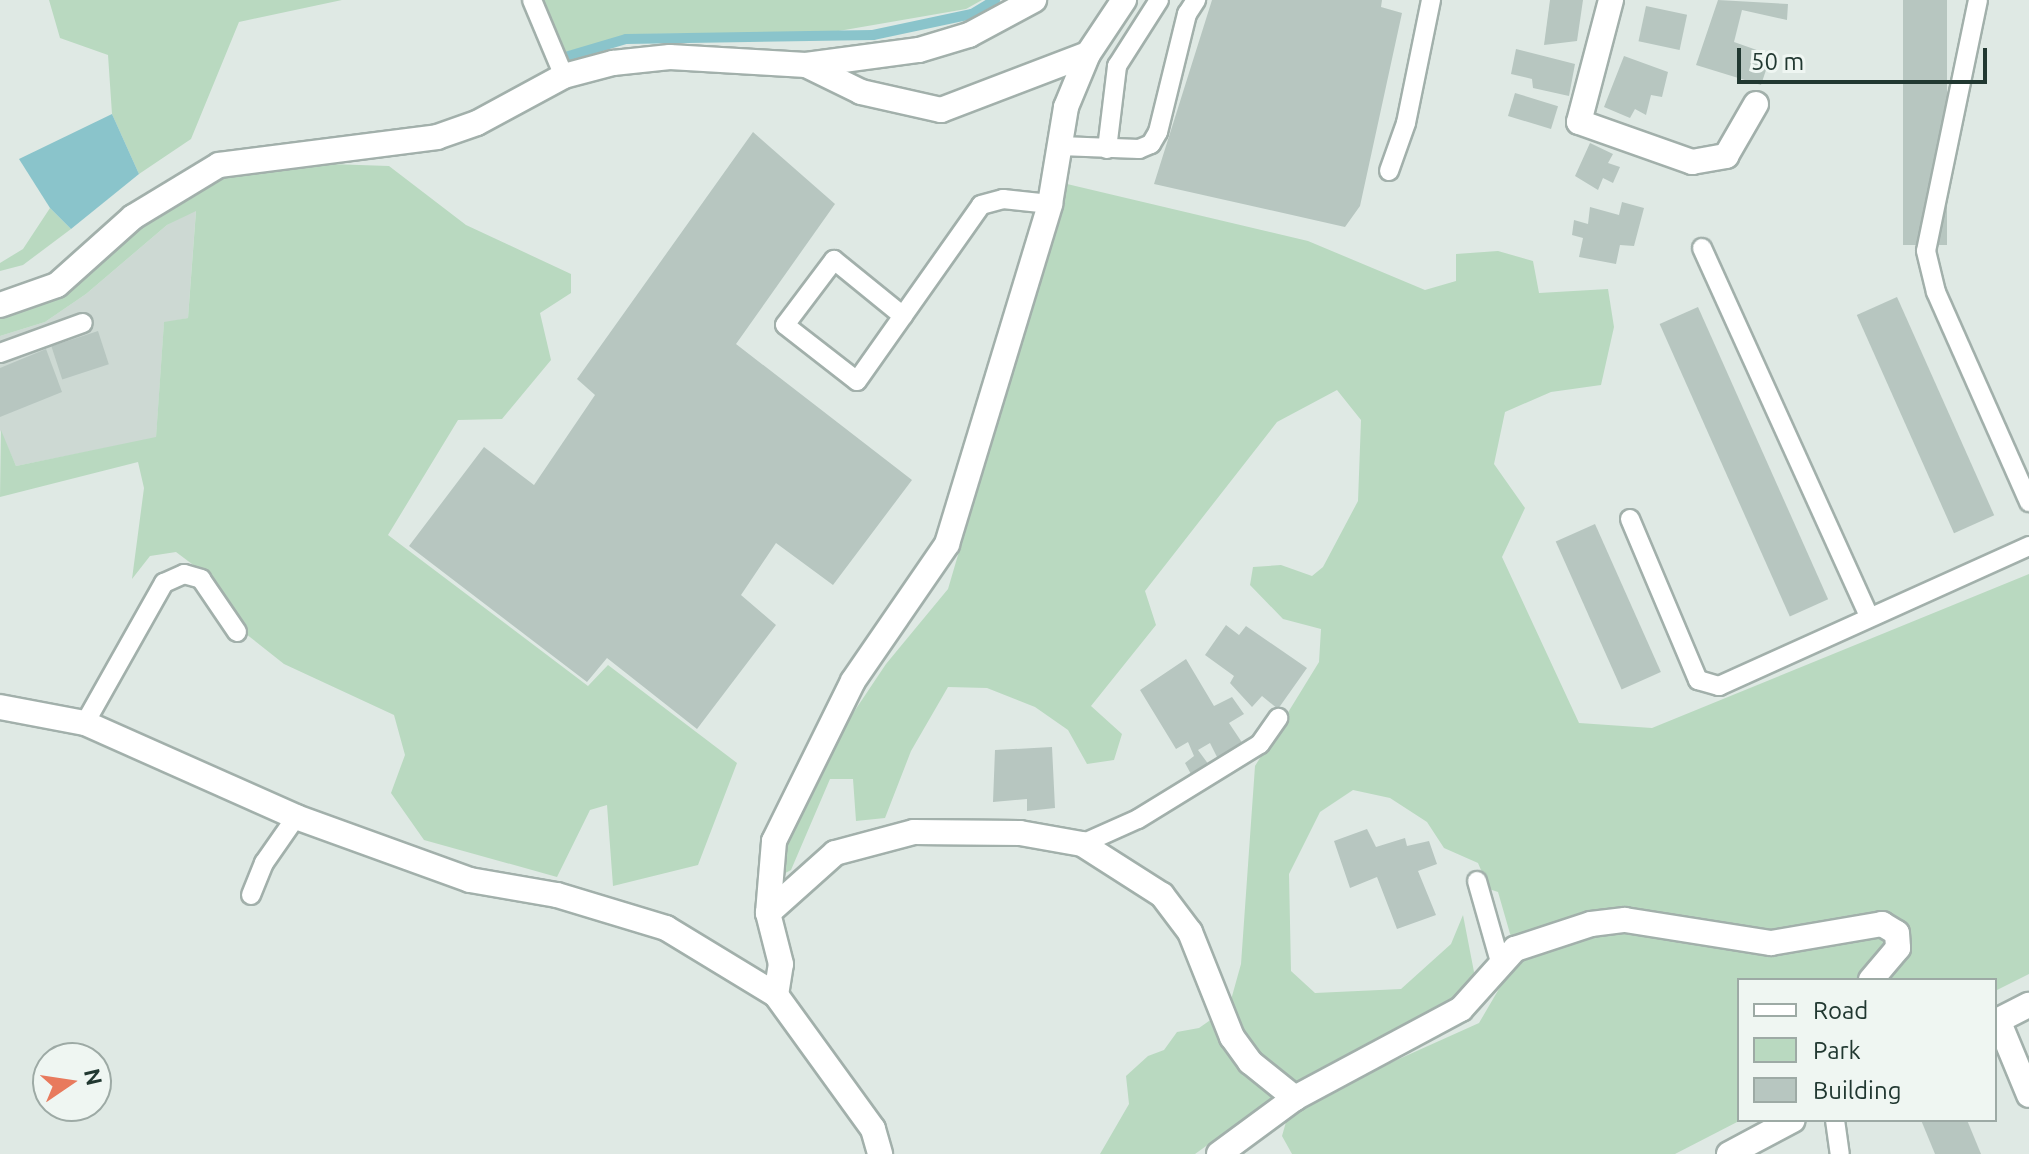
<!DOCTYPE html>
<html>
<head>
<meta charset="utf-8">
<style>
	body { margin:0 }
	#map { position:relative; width:2029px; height:1154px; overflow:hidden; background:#dfe9e4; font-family:Ubuntu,sans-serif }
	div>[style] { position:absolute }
	.built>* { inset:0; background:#cdd9d3 }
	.green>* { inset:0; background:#b9d9c0 }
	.water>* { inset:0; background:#8ac4cb }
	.stream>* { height:10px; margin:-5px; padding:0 5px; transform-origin:5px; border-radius:5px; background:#8ac4cb }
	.building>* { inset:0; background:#b7c6c0; transform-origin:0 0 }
	.roads { filter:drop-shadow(2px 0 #a2b0ab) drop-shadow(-2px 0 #a2b0ab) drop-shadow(0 2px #a2b0ab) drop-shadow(0 -2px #a2b0ab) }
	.service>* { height:18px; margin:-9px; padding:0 9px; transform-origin:9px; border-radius:9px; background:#fff }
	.minor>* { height:24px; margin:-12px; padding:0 12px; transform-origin:12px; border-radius:12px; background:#fff }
	.tertiary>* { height:24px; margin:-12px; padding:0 12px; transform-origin:12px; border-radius:12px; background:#fff }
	span { translate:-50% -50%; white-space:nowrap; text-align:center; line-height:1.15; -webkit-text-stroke:6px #eff6f2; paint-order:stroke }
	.legend { position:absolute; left:1737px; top:978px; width:260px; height:144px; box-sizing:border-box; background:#eff6f2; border:2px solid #9daaa5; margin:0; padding:10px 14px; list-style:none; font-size:24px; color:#213831 }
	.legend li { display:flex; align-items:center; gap:16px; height:40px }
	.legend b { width:40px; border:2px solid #9daaa5 }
	.north { position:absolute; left:32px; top:1042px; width:80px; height:80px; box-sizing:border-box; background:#eff6f2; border:2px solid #9daaa5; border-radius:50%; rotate:77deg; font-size:22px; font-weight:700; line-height:32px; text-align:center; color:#213831 }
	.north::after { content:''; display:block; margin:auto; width:28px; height:36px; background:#e87a5d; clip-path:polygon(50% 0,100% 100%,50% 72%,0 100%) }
	.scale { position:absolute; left:1737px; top:48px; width:250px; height:36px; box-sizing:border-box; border:4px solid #213831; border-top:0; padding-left:10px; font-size:24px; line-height:28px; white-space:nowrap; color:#213831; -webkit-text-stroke:6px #eff6f2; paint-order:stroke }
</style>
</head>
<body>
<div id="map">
	<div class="built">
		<i style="clip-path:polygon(196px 210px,188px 318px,164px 323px,156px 438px,16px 466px,0 430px,0 336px,45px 322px,86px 294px,167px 225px)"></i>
	</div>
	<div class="green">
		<i style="clip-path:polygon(49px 0,342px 0,239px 22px,191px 139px,139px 174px,112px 114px,108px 55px,60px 38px)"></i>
		<i style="clip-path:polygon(536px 0,982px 0,966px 9px,827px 33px,636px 34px,558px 54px)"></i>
		<i style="clip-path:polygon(300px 163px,389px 166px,466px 225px,571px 274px,571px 293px,540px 313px,551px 360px,502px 419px,458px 420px,388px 535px,588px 686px,608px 665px,737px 763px,698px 865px,613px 886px,607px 805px,590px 810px,557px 877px,424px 840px,391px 793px,405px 755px,394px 715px,284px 664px,241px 630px,200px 570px,176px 552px,150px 556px,132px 579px,144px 488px,138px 462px,0 497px,1px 430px,16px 466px,156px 437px,164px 322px,188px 318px,196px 211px,167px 225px,86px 294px,45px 322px,0 336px,0 319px,66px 292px,153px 214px,202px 180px)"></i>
		<i style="clip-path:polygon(1067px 184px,1308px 241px,1425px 290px,1456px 281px,1456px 254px,1498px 251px,1533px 261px,1539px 293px,1608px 289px,1614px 327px,1601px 385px,1551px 392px,1505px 412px,1494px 464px,1525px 508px,1502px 557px,1579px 723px,1652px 728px,2029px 574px,2029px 974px,1995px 991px,1995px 980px,1739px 980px,1741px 1120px,1675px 1154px,1292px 1154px,1282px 1136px,1290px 1108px,1479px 1023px,1517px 958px,1498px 892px,1489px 889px,1478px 863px,1444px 848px,1427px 822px,1390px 798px,1353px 790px,1320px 812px,1289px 874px,1291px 971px,1315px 993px,1401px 989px,1451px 944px,1463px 915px,1475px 977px,1443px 1010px,1277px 1095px,1195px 1154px,1100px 1154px,1129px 1104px,1126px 1076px,1148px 1056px,1164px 1050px,1177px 1032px,1199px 1028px,1229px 1007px,1241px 964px,1255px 766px,1319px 662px,1321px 629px,1283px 619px,1250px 585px,1253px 567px,1281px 565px,1312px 576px,1323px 567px,1358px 501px,1361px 420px,1337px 390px,1277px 422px,1145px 591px,1156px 625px,1091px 706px,1122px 734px,1114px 760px,1087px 764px,1068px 730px,1035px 707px,987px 688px,948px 687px,911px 751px,885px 818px,856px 821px,853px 779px,830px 779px,791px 870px,776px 878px,794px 815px,825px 755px,886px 664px,948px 589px)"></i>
		<i style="clip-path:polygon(50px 208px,71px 229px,23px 265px,0 271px,0 263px,23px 249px)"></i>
	</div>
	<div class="water">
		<i style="clip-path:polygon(112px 114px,139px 174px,71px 229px,50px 208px,19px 159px)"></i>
	</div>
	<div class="stream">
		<i style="left:555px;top:60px;width:74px;rotate:-16.5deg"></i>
		<i style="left:626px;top:39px;width:247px;rotate:-0.9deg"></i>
		<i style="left:873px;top:35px;width:101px;rotate:-12deg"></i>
		<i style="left:972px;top:14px;width:27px;rotate:-31deg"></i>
	</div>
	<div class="building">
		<i style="clip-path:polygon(1212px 0,1382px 0,1381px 7px,1402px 13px,1360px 206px,1345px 227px,1154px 184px)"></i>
		<i style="clip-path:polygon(1550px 0,1583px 0,1577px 41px,1544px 45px)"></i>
		<i style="clip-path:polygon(1718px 0,1788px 4px,1787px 20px,1742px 10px,1734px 42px,1771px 55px,1761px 85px,1696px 65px)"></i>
		<i style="left:1903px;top:0;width:44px;height:245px"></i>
		<i style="left:1646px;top:6px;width:42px;height:36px;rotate:12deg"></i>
		<i style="clip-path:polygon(1516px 49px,1575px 64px,1569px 96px,1533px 88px,1532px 79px,1511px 74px)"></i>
		<i style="clip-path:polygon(1624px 56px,1668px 72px,1662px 97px,1651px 95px,1646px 115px,1635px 109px,1630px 118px,1604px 107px)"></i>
		<i style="left:1515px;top:93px;width:45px;height:24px;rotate:17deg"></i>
		<i style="clip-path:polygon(753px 132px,835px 204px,736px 344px,912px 480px,833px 585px,776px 543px,741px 595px,776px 625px,697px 729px,607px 658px,587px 682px,409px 546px,484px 447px,534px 485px,595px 395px,577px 379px)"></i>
		<i style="clip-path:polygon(1590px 143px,1613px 154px,1608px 163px,1620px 167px,1613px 183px,1603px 178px,1598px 190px,1575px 176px)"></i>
		<i style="clip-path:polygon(1622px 202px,1644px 208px,1634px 246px,1620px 245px,1616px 264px,1579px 257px,1583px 238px,1572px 235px,1574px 220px,1588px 224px,1590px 207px,1619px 215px)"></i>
		<i style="left:1897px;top:297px;width:239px;height:44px;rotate:66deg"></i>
		<i style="left:1698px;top:307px;width:320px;height:42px;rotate:66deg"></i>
		<i style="left:98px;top:331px;width:35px;height:49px;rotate:72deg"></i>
		<i style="clip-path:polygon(46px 349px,62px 392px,0 417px,0 368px)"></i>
		<i style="left:1595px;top:524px;width:162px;height:43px;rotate:66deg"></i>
		<i style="clip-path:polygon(1226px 625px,1239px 635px,1246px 626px,1307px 668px,1278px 709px,1262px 696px,1252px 707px,1230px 683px,1234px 676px,1205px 655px)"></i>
		<i style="clip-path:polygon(1186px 659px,1214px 706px,1232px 697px,1244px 714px,1229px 723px,1243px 744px,1219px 761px,1210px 743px,1198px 750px,1209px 765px,1192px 776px,1185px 763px,1194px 756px,1188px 742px,1176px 749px,1140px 690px)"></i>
		<i style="clip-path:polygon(1052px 747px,1055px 808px,1027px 811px,1027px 799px,993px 802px,995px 750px)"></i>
		<i style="clip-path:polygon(1367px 829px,1376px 847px,1405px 838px,1407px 846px,1429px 841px,1437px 864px,1418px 871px,1436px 915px,1397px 929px,1377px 877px,1350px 888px,1334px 841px)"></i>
		<i style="clip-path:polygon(1921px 1120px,1967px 1120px,1981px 1154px,1935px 1154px)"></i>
	</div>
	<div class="roads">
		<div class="service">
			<i style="left:532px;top:0;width:82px;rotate:67.2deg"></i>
			<i style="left:1978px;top:0;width:256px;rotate:101.7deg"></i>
			<i style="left:1926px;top:251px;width:42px;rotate:76.3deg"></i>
			<i style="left:1936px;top:292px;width:230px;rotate:66.1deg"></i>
			<i style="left:1060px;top:146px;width:79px;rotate:2.2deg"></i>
			<i style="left:1139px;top:149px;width:13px;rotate:-23deg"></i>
			<i style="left:1151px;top:144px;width:14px;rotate:-60deg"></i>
			<i style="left:1158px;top:132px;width:122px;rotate:-76.2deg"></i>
			<i style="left:1187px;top:14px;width:17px;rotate:-57deg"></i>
			<i style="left:1107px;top:149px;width:84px;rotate:-83.1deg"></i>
			<i style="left:1117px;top:66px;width:78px;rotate:-57.5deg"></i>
			<i style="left:1389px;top:171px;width:51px;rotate:-70.5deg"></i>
			<i style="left:1406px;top:123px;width:126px;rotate:-78.5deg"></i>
			<i style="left:1702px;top:248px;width:404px;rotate:65.6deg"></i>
			<i style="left:903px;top:316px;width:89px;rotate:-140.9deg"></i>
			<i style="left:834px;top:260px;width:81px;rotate:127deg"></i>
			<i style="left:785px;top:325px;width:91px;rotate:37.9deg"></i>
			<i style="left:857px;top:381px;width:215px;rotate:-54.8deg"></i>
			<i style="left:981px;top:205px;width:23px;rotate:-15deg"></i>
			<i style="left:1003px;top:199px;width:47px;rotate:6.1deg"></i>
			<i style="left:0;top:353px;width:88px;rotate:-19.9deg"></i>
			<i style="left:1630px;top:519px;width:175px;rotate:67.1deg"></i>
			<i style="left:1698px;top:680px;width:22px;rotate:16deg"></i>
			<i style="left:1719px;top:686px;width:340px;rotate:-24.3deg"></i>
			<i style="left:85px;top:723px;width:161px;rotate:-60.6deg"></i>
			<i style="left:164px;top:583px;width:22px;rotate:-24deg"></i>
			<i style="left:184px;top:574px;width:18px;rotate:16deg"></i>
			<i style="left:201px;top:579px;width:64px;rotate:55.8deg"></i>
			<i style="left:1082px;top:844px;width:61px;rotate:-24.1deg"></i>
			<i style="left:1138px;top:819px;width:143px;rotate:-31.6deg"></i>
			<i style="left:1260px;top:744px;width:32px;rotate:-55deg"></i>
			<i style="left:1477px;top:881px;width:84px;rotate:74.1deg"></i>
			<i style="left:251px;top:895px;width:35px;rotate:-68deg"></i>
			<i style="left:264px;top:863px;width:56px;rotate:-55.2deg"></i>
			<i style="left:1835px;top:1120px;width:34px;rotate:82deg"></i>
		</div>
		<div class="minor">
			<i style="left:1611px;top:0;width:126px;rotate:104.7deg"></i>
			<i style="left:1579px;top:122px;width:120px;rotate:19.5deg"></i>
			<i style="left:1692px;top:162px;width:35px;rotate:-10deg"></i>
			<i style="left:1726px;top:156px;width:60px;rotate:-60deg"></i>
			<i style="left:806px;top:65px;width:61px;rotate:26.1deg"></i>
			<i style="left:861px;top:92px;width:82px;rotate:12.7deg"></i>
			<i style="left:941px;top:110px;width:157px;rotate:-20.9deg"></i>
			<i style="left:0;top:305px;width:60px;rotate:-19.3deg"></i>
			<i style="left:57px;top:285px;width:102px;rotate:-41.8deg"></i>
			<i style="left:133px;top:217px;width:100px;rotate:-31.2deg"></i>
			<i style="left:219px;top:165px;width:220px;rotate:-7.3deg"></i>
			<i style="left:437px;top:137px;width:42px;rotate:-19.3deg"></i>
			<i style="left:477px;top:123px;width:99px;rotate:-28.4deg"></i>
			<i style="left:564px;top:76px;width:51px;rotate:-14.9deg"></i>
			<i style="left:613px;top:63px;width:57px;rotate:-6deg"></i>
			<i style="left:670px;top:57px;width:136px;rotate:3.4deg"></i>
			<i style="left:806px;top:65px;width:114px;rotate:-7.6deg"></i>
			<i style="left:919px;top:50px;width:52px;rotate:-16.7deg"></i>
			<i style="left:969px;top:35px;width:74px;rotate:-28.3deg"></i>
			<i style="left:0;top:707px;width:86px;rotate:10.7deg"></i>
			<i style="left:85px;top:723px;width:231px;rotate:24deg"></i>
			<i style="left:296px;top:817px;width:185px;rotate:19.9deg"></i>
			<i style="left:470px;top:880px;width:88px;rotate:9.8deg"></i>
			<i style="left:557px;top:895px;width:114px;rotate:16.8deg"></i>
			<i style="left:666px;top:928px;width:129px;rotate:31.3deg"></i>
			<i style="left:776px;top:995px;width:165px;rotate:54.1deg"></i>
			<i style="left:873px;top:1129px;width:26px;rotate:74deg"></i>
			<i style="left:768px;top:913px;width:90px;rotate:-41.8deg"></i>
			<i style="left:835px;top:853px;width:82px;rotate:-14.9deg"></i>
			<i style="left:914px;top:832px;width:106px;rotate:0.5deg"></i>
			<i style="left:1020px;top:833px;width:63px;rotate:10.1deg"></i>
			<i style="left:1082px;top:844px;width:95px;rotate:32.5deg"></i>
			<i style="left:1162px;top:895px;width:46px;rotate:52.9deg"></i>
			<i style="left:1190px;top:932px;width:113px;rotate:68.2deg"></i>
			<i style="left:1232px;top:1037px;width:31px;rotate:54deg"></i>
			<i style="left:1250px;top:1062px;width:58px;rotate:38.7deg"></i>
			<i style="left:776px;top:995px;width:31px;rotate:-81deg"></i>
			<i style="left:781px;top:964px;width:53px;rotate:-104.3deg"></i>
			<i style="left:768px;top:913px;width:72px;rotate:-85.2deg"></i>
			<i style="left:774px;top:841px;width:178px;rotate:-63.7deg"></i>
			<i style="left:853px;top:681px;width:166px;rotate:-55.5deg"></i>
			<i style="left:947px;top:544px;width:355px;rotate:-73.1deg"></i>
			<i style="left:1050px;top:204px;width:98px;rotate:-80.6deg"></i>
			<i style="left:1066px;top:107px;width:57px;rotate:-67.5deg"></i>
			<i style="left:1088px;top:54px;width:65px;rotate:-56.3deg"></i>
			<i style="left:1219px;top:1154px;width:94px;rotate:-36.4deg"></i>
			<i style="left:1295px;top:1098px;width:188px;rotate:-28.2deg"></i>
			<i style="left:1461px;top:1009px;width:81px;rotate:-48deg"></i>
			<i style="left:1515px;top:949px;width:80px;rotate:-18.2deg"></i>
			<i style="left:1591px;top:924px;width:34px;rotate:-7deg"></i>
			<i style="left:1625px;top:920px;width:148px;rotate:9deg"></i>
			<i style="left:1771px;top:943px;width:113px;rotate:-9.7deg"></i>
			<i style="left:1882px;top:924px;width:17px;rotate:31deg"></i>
			<i style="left:1897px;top:933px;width:15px;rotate:86deg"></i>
			<i style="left:1898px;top:948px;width:42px;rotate:130.2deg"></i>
		</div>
		<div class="tertiary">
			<i style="left:1998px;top:1020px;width:81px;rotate:67.5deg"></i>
			<i style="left:1995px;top:1022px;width:38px;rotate:-27deg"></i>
			<i style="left:1729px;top:1154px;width:72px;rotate:-28deg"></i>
		</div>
	</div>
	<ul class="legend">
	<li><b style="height:10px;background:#fff"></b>Road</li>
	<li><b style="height:22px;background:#b9d9c0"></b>Park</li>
	<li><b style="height:22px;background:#b7c6c0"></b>Building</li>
	</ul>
	<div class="north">N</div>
	<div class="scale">50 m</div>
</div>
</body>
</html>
